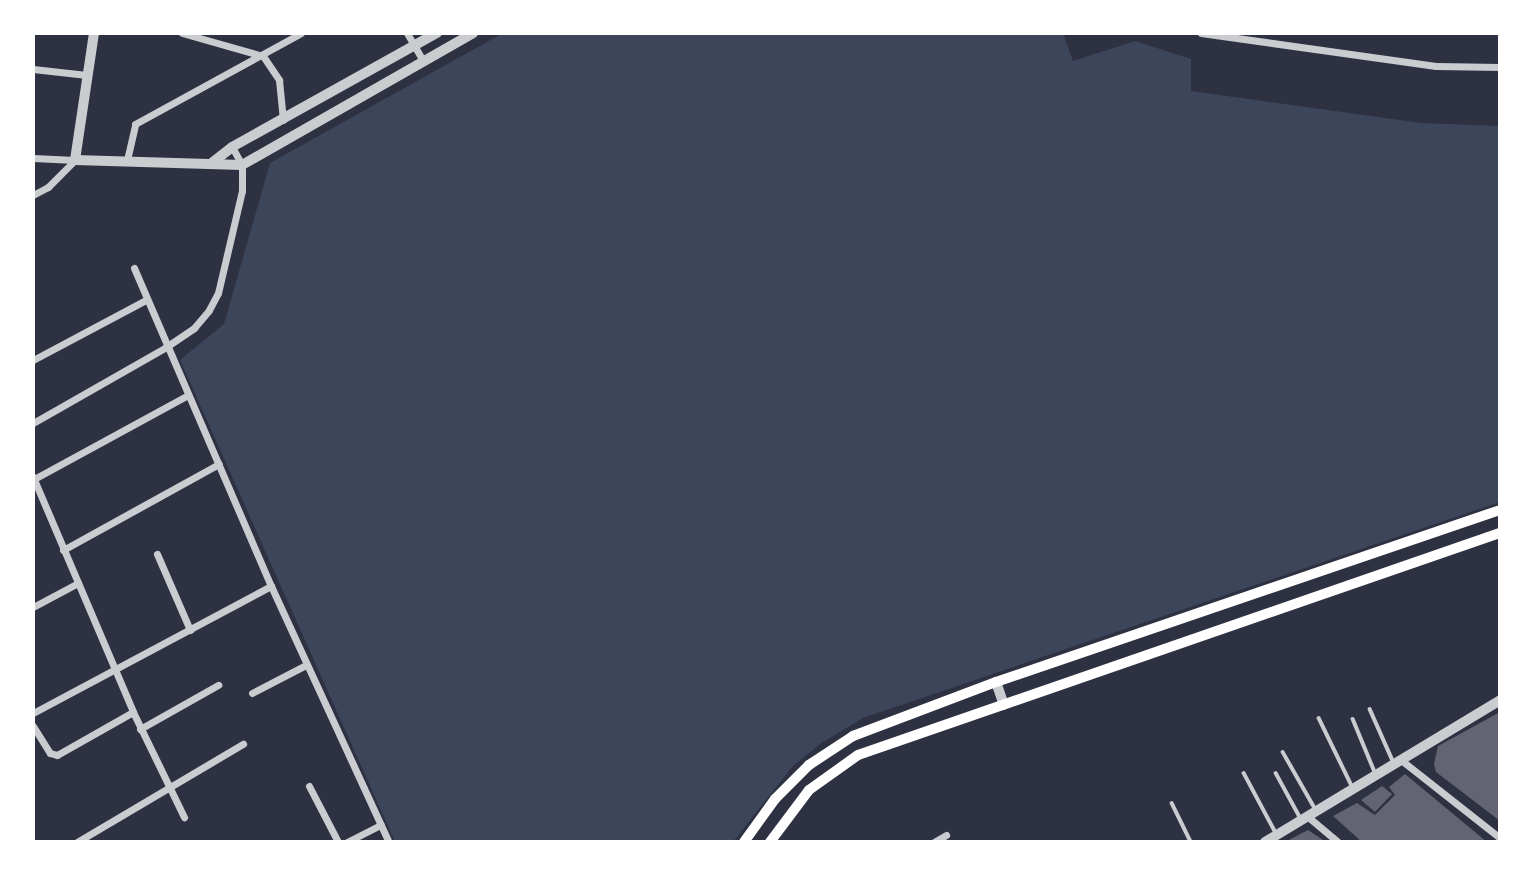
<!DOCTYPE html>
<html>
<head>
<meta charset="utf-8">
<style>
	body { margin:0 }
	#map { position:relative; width:1533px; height:875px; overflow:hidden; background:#2d3142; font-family:"IBM Plex Sans",sans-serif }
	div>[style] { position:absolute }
	.green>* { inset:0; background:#3c4559 }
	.building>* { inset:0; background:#626471 }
	.service>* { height:3.5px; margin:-1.75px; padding:0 1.75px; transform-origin:1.75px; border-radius:1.75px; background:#caccd0 }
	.minor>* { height:7px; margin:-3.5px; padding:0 3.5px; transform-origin:3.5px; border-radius:3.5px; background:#caccd0 }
	.tertiary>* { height:10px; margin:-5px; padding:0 5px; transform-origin:5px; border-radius:5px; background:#caccd0 }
	.secondary>* { height:10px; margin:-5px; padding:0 5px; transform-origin:5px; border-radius:5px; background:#fff }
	span { translate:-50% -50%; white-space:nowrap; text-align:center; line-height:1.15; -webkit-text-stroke:7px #fff; paint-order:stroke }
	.frame { position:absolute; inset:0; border:35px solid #fff; pointer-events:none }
</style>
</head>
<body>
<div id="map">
	<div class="green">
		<i style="clip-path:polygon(503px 33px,1063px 33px,1073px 61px,1135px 41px,1191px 59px,1191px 91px,1421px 123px,1500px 126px,1500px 502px,863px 718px,820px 744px,792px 767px,733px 842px,395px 842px,180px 360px,224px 324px,270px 163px)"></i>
	</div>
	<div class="building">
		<i style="clip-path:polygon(1500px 712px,1500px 821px,1436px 772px,1434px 764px,1438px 746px)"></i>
		<i style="clip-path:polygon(1405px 774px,1487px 842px,1362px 842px,1333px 816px,1357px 803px,1375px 815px,1395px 795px,1389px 787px)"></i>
		<i style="clip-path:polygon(1382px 786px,1392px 794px,1375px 812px,1361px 800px)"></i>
		<i style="clip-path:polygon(1308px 830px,1326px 842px,1285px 842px)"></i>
	</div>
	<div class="service">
		<i style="left:1370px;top:709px;width:57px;rotate:66.1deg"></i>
		<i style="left:1319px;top:718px;width:78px;rotate:64.1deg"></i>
		<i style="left:1353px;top:719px;width:57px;rotate:67.5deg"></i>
		<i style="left:1283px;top:752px;width:67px;rotate:60.4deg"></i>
		<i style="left:1244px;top:773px;width:68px;rotate:61.9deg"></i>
		<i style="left:1276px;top:773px;width:50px;rotate:61.4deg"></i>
		<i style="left:1172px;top:803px;width:43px;rotate:64deg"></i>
	</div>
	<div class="minor">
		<i style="left:182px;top:33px;width:84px;rotate:15.9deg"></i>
		<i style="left:263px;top:56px;width:29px;rotate:56deg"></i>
		<i style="left:279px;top:80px;width:40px;rotate:84.3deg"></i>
		<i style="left:407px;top:33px;width:32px;rotate:60deg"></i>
		<i style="left:1201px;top:33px;width:237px;rotate:8deg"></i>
		<i style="left:1436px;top:66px;width:64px;rotate:0.9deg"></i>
		<i style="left:33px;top:69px;width:54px;rotate:6.3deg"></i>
		<i style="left:33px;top:158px;width:42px;rotate:2.7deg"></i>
		<i style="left:127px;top:160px;width:37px;rotate:-77deg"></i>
		<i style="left:135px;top:124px;width:189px;rotate:-28.7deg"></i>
		<i style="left:33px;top:195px;width:17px;rotate:-28deg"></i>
		<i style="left:48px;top:187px;width:38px;rotate:-45deg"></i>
		<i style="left:134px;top:268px;width:346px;rotate:66.7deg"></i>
		<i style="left:271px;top:586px;width:282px;rotate:65.3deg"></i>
		<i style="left:33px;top:360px;width:128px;rotate:-28deg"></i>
		<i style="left:33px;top:423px;width:153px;rotate:-29.7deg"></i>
		<i style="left:166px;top:347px;width:34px;rotate:-34deg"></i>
		<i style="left:194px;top:328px;width:23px;rotate:-50deg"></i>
		<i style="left:209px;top:310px;width:19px;rotate:-62deg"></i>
		<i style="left:218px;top:293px;width:105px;rotate:-76.8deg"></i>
		<i style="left:242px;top:191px;width:26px;rotate:-90deg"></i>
		<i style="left:242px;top:165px;width:21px;rotate:-119deg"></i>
		<i style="left:33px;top:477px;width:255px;rotate:66.9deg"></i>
		<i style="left:133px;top:712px;width:117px;rotate:64.1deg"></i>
		<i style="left:34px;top:479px;width:175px;rotate:-28.6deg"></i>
		<i style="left:63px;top:550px;width:178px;rotate:-28.9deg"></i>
		<i style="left:157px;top:554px;width:83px;rotate:66.5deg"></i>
		<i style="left:33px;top:607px;width:51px;rotate:-28.1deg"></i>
		<i style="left:252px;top:693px;width:61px;rotate:-27.4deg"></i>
		<i style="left:33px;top:713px;width:270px;rotate:-28.1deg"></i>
		<i style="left:33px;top:726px;width:32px;rotate:58deg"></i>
		<i style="left:50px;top:753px;width:7px;rotate:16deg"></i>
		<i style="left:57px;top:755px;width:87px;rotate:-29.5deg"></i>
		<i style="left:140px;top:729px;width:90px;rotate:-29.4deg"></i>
		<i style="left:1401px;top:760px;width:126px;rotate:38.2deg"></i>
		<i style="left:309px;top:786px;width:63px;rotate:62.6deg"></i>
		<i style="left:1307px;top:816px;width:40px;rotate:40deg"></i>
		<i style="left:77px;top:842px;width:193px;rotate:-30.6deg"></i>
		<i style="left:347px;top:842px;width:38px;rotate:-27deg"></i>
		<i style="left:934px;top:842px;width:14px;rotate:-30deg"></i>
	</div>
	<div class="tertiary">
		<i style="left:94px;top:33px;width:128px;rotate:98.5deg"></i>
		<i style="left:75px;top:160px;width:167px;rotate:1.7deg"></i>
		<i style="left:242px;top:165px;width:266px;rotate:-29.7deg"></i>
		<i style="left:213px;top:162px;width:24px;rotate:-38deg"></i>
		<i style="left:232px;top:147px;width:235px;rotate:-29.1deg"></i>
		<i style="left:996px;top:682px;width:24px;rotate:71deg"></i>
		<i style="left:1265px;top:842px;width:275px;rotate:-31.1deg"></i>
	</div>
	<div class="secondary">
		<i style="left:744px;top:842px;width:53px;rotate:-54.2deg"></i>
		<i style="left:775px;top:799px;width:48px;rotate:-45deg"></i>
		<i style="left:809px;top:765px;width:53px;rotate:-33.4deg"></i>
		<i style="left:853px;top:736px;width:153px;rotate:-20.7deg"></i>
		<i style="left:996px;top:682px;width:533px;rotate:-18.84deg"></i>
		<i style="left:770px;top:842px;width:65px;rotate:-53.1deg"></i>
		<i style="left:809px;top:790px;width:60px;rotate:-35.5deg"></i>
		<i style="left:858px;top:755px;width:679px;rotate:-19.08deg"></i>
	</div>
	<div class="frame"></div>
</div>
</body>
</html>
